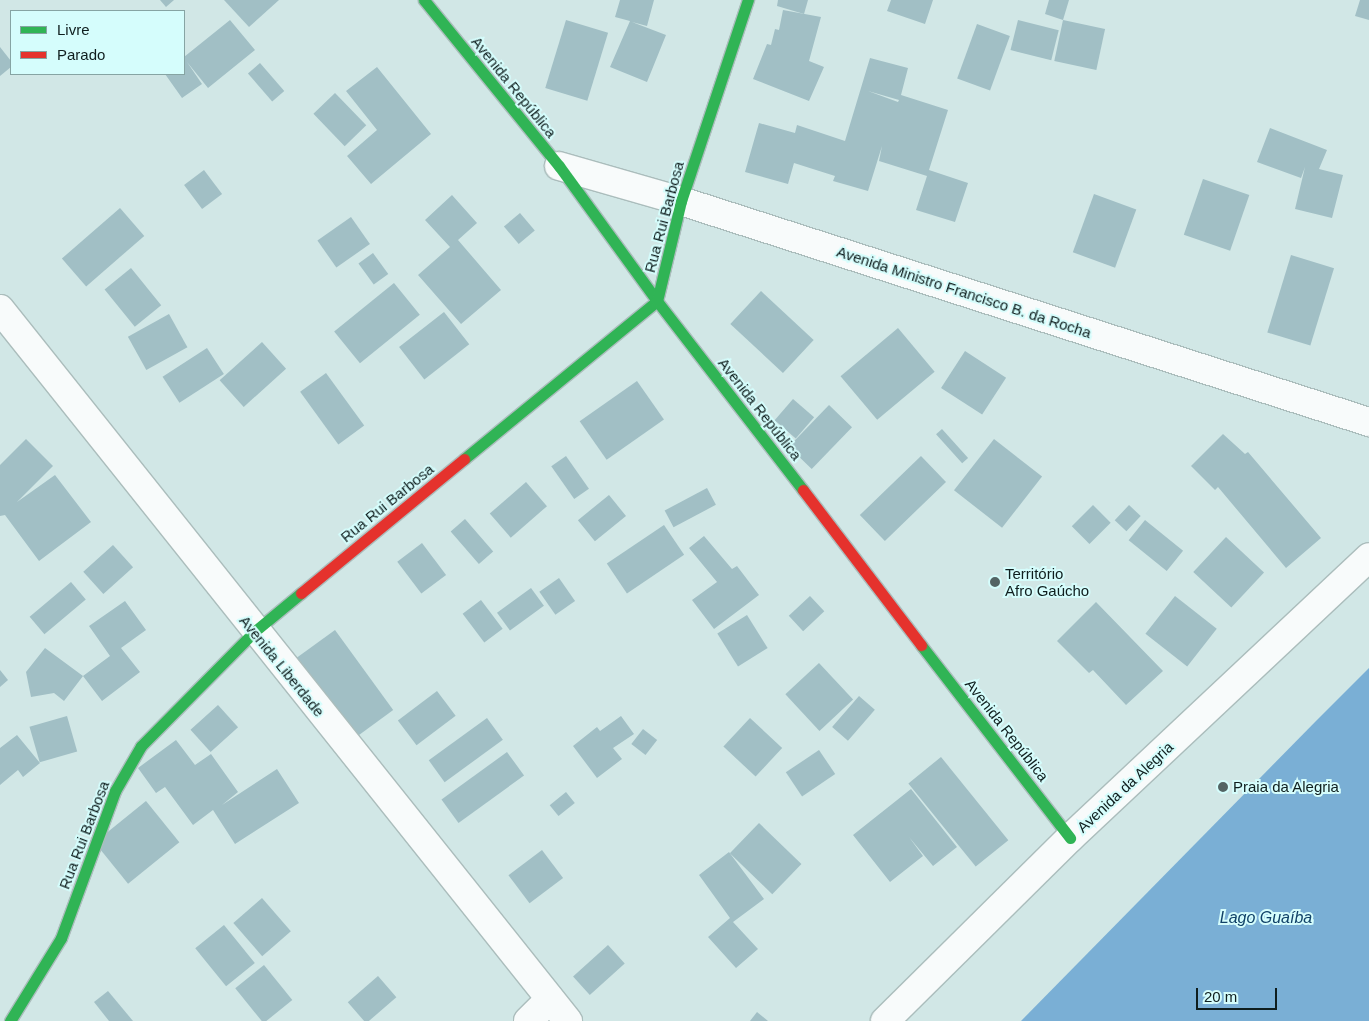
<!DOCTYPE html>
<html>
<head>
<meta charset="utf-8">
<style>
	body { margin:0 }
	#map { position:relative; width:1369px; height:1021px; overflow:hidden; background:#d1e7e6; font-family:Arial,sans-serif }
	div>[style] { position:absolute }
	.water>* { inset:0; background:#7aafd5 }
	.building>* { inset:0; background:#a1bfc5; transform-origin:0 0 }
	.roads { filter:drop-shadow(1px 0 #abbdbc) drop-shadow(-1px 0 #abbdbc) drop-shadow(0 1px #abbdbc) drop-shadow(0 -1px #abbdbc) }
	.street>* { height:28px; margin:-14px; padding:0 14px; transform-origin:14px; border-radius:14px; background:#f8fbfb }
	.fast>* { height:11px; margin:-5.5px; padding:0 5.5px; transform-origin:5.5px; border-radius:5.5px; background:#30b455 }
	.jam>* { height:11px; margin:-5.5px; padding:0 5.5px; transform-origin:5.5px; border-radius:5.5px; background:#e5322d }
	.dots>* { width:14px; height:14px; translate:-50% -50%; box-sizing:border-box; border:2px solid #d5fdfc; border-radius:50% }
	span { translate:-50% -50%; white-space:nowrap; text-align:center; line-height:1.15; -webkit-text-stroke:4px #d5fdfc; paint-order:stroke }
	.street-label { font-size:15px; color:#0f1e1e }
	.poi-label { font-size:15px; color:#0f1e1e }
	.left { translate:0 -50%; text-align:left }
	.water-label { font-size:16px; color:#114268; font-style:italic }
	.legend { position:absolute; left:10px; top:10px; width:175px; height:65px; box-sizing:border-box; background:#d5fdfc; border:1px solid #86a4a3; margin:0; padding:6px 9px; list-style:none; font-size:15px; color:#0f1e1e }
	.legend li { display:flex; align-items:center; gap:10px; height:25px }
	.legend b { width:25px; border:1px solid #86a4a3 }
	.scale { position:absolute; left:1196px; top:988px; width:81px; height:22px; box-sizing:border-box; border:2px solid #0f1e1e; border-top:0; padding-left:6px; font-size:15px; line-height:18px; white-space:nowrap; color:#0f1e1e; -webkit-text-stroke:4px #d5fdfc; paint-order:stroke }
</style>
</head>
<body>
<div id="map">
	<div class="water">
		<i style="clip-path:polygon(1369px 668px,1369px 1021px,1021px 1021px,1316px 721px)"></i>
	</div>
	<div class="building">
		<i style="clip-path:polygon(160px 0,174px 0,166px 7px)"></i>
		<i style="clip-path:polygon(224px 0,279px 0,249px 27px)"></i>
		<i style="clip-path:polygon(620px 0,654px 0,647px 26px,632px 22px,666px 35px,647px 82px,610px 67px,630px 21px,615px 17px)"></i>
		<i style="clip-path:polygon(778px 0,808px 0,804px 14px,777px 6px)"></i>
		<i style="clip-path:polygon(891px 0,933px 0,925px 24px,887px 11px)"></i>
		<i style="clip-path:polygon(1049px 0,1069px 0,1063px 20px,1045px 14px)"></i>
		<i style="clip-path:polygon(1360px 0,1369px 0,1369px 20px,1355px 16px)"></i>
		<i style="clip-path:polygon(783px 10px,821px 17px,809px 61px,824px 67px,809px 101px,753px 79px,767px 44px,771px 45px,775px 29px,779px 30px)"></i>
		<i style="clip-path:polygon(230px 20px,255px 50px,208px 88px,187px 62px,202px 84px,182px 98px,165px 74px,184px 74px,184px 57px)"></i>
		<i style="left:566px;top:20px;width:44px;height:71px;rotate:17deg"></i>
		<i style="left:1018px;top:20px;width:42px;height:31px;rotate:14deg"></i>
		<i style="left:1063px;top:20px;width:43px;height:42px;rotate:12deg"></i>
		<i style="left:977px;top:24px;width:35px;height:58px;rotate:20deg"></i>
		<i style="clip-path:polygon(0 47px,11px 61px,11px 67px,0 76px)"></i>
		<i style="clip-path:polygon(evenodd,870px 58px,908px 68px,901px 95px,948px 110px,929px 170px,968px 183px,955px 222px,916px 210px,927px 176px,879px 161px,882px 146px,868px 191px,833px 181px,835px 176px,794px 163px,788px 184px,745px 172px,759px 123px,795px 133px,797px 125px,845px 141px,870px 58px,868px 91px,899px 100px,898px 102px,868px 91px)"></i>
		<i style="left:260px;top:63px;width:37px;height:16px;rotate:49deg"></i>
		<i style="clip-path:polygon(377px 67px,431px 134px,371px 184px,347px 156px,377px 130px,346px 91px)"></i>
		<i style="left:335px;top:93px;width:45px;height:30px;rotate:46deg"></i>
		<i style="clip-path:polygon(1270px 128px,1327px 150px,1319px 169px,1343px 175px,1332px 218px,1295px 209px,1305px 167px,1301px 178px,1257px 162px)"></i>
		<i style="left:204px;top:170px;width:30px;height:25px;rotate:53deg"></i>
		<i style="left:1203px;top:179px;width:49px;height:59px;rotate:19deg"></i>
		<i style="left:1094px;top:194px;width:45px;height:62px;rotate:20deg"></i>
		<i style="clip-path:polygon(452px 195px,477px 223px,458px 240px,501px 290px,461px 324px,418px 275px,450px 247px,425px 220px)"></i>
		<i style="left:120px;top:208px;width:37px;height:77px;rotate:49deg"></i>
		<i style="left:520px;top:213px;width:23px;height:21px;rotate:50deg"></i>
		<i style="left:351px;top:217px;width:33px;height:41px;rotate:55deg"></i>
		<i style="left:373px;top:253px;width:26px;height:18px;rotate:54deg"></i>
		<i style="left:1291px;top:255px;width:45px;height:81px;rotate:17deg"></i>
		<i style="left:131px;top:268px;width:48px;height:34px;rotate:51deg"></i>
		<i style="left:394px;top:283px;width:41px;height:77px;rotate:51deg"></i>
		<i style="left:761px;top:291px;width:72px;height:45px;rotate:43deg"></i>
		<i style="left:444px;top:312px;width:41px;height:57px;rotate:52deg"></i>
		<i style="left:169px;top:314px;width:38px;height:47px;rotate:61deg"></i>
		<i style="left:898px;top:328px;width:57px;height:75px;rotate:50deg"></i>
		<i style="left:262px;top:342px;width:36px;height:57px;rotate:48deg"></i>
		<i style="left:207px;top:348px;width:31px;height:53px;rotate:57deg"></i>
		<i style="left:965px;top:351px;width:49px;height:44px;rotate:33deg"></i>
		<i style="left:326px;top:373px;width:65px;height:32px;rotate:54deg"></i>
		<i style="left:637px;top:381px;width:47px;height:70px;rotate:55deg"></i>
		<i style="left:793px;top:399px;width:28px;height:28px;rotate:41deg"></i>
		<i style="left:829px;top:405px;width:32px;height:58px;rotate:44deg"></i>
		<i style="left:942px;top:429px;width:39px;height:8px;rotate:48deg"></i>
		<i style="clip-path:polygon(1223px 434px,1245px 454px,1248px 452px,1321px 538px,1286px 568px,1218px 487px,1215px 490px,1191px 466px)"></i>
		<i style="clip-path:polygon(26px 439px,53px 466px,17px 502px,55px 475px,91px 522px,39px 561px,5px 515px,0 516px,0 465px)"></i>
		<i style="left:994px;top:439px;width:61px;height:65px;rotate:38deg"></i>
		<i style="left:566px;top:456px;width:40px;height:18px;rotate:55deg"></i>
		<i style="left:921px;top:456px;width:36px;height:85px;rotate:46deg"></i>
		<i style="left:526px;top:482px;width:32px;height:48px;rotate:49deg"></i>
		<i style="left:707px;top:488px;width:19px;height:48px;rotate:62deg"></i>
		<i style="left:609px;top:495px;width:27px;height:40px;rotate:51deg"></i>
		<i style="left:1093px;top:505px;width:25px;height:30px;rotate:45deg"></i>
		<i style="left:1129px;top:505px;width:16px;height:21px;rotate:43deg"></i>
		<i style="left:465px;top:519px;width:43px;height:19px;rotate:49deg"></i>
		<i style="left:1145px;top:520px;width:49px;height:26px;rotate:39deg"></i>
		<i style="left:664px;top:525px;width:36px;height:69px;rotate:56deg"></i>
		<i style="clip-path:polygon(704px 536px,732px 569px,737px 566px,759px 595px,714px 629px,692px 600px,717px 582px,689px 548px)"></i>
		<i style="left:1226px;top:537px;width:52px;height:48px;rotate:43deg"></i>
		<i style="left:422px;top:543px;width:40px;height:31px;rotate:53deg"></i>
		<i style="left:113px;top:545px;width:30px;height:40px;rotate:48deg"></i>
		<i style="left:559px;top:578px;width:28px;height:24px;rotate:55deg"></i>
		<i style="left:71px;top:582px;width:23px;height:54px;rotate:50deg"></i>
		<i style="left:531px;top:588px;width:22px;height:42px;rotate:54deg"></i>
		<i style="left:810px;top:596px;width:21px;height:29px;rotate:47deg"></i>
		<i style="left:1175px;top:596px;width:53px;height:48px;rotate:38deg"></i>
		<i style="left:481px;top:600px;width:36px;height:23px;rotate:53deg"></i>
		<i style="clip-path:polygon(125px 601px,146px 630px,121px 648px,140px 672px,102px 701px,83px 676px,110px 656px,89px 626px)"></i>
		<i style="clip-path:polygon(1096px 602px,1163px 671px,1126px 705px,1093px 670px,1089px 673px,1057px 641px)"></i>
		<i style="left:747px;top:615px;width:39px;height:35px;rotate:58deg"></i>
		<i style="left:335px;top:630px;width:99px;height:49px;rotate:54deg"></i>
		<i style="clip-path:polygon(45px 648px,83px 676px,64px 701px,54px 693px,31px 697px,26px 672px)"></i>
		<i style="left:819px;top:663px;width:50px;height:46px;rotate:47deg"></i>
		<i style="clip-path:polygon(0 670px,8px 680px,0 687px)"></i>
		<i style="left:437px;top:691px;width:31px;height:49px;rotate:53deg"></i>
		<i style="left:859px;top:696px;width:21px;height:41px;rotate:41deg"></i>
		<i style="left:218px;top:705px;width:30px;height:37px;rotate:48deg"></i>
		<i style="left:67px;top:716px;width:37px;height:39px;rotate:74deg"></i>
		<i style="clip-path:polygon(621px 716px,634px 734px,613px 748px,622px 759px,597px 778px,573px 746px,597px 727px,600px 731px)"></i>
		<i style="left:487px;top:718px;width:27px;height:72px;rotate:54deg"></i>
		<i style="left:750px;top:718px;width:44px;height:39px;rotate:43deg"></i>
		<i style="left:643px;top:729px;width:18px;height:19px;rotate:38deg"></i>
		<i style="clip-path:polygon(17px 735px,40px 763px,23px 777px,18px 770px,0 785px,0 748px)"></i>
		<i style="clip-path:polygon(176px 740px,195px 765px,211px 754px,238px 792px,222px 805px,277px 769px,299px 803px,235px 844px,213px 810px,193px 825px,165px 787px,156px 793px,138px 768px)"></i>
		<i style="left:819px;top:750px;width:29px;height:40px;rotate:56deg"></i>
		<i style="left:507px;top:752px;width:29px;height:81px;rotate:54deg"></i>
		<i style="left:941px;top:757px;width:107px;height:42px;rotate:51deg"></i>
		<i style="clip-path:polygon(911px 789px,957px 847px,933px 866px,909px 837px,923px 856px,890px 882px,853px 835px)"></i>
		<i style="left:566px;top:792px;width:14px;height:21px;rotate:51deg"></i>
		<i style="left:146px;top:801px;width:53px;height:66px;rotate:51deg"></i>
		<i style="left:759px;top:823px;width:59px;height:42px;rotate:44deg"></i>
		<i style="left:542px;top:850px;width:35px;height:42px;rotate:53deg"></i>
		<i style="clip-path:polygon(729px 852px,764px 899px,733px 922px,758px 949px,736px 968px,708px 937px,730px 918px,699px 875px)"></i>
		<i style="left:262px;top:898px;width:44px;height:38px;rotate:49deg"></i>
		<i style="left:224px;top:925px;width:49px;height:37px;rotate:51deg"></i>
		<i style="left:608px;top:945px;width:25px;height:47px;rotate:48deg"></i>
		<i style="left:264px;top:965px;width:45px;height:37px;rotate:51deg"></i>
		<i style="left:378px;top:976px;width:28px;height:40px;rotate:49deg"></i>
		<i style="clip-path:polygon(108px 991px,133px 1021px,109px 1021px,94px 1002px)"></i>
		<i style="clip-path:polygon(757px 1012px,768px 1021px,750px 1021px)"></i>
	</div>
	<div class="roads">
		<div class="street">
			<i style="left:559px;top:166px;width:127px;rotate:16deg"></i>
			<i style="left:681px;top:201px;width:723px;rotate:17.81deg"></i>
			<i style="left:0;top:309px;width:911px;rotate:51.42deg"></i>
			<i style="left:528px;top:1021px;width:31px;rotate:-45deg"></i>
			<i style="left:885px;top:1021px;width:260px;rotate:-44.7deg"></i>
			<i style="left:1070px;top:838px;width:410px;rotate:-43.2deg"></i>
		</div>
		<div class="fast">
			<i style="left:424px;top:0;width:214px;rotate:50.9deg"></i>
			<i style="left:559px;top:166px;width:167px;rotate:54deg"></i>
			<i style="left:657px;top:301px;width:239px;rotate:52.3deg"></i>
			<i style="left:464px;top:459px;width:249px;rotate:-39.3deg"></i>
			<i style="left:657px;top:301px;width:103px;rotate:-76.5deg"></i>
			<i style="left:681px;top:201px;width:212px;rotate:-71.6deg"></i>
			<i style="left:921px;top:645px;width:244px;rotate:52.3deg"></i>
			<i style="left:10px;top:1021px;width:97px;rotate:-58.4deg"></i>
			<i style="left:61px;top:938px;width:157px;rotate:-69.8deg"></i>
			<i style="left:115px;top:791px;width:52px;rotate:-60deg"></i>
			<i style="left:141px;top:746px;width:162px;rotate:-45.3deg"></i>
			<i style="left:255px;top:631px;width:60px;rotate:-39.6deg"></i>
		</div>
		<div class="jam">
			<i style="left:803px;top:490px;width:195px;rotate:52.7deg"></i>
			<i style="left:301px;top:593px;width:211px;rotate:-39.4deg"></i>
		</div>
	</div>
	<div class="dots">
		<i style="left:995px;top:582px;background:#536464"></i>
		<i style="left:1223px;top:787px;background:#536464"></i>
	</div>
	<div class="street-label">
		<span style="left:514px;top:87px;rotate:51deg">Avenida República</span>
		<span style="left:664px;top:217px;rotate:-75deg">Rua Rui Barbosa</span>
		<span style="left:964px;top:292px;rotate:18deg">Avenida Ministro Francisco B. da Rocha</span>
		<span style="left:760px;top:409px;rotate:52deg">Avenida República</span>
		<span style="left:387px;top:503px;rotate:-39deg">Rua Rui Barbosa</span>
		<span style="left:282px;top:666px;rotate:51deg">Avenida Liberdade</span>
		<span style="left:1007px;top:730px;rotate:52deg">Avenida República</span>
		<span style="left:1125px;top:787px;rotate:-43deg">Avenida da Alegria</span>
		<span style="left:84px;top:835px;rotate:-69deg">Rua Rui Barbosa</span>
	</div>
	<div class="poi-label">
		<span class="left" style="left:1005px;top:582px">Território<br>Afro Gaúcho</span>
		<span class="left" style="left:1233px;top:787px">Praia da Alegria</span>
	</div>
	<div class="water-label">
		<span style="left:1266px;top:918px">Lago Guaíba</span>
	</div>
	<ul class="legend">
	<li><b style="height:6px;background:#30b455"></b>Livre</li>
	<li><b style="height:6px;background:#e5322d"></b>Parado</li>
	</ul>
	<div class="scale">20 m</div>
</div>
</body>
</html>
